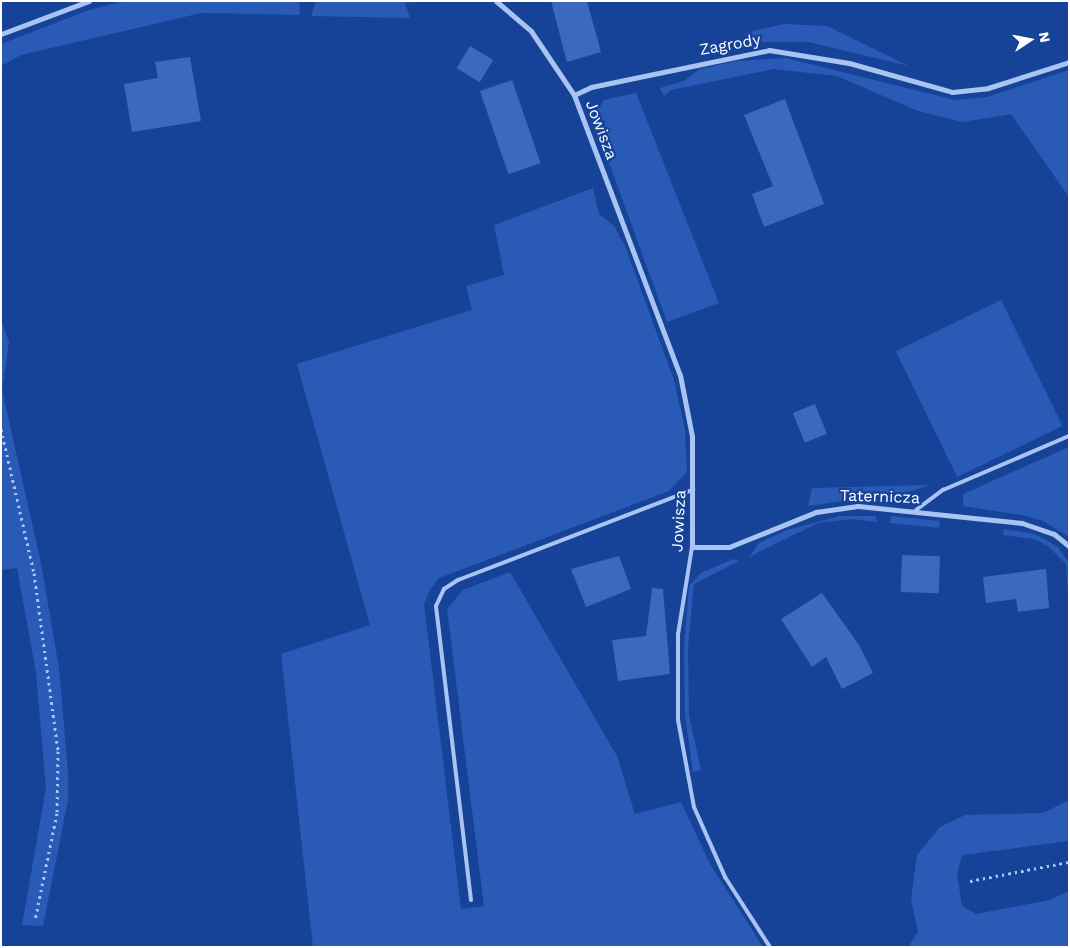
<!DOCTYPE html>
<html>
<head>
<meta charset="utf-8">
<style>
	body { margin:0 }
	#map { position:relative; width:1070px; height:948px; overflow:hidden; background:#164398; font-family:"Work Sans",sans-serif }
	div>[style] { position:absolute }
	.green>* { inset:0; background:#295bb6; transform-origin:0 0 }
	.building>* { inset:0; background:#3a69bd; transform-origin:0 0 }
	.path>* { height:3px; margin-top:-1.5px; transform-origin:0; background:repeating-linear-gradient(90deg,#a9c3f2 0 2.5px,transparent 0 6.5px) }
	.service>* { height:4px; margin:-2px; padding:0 2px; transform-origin:2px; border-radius:2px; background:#a9c3f2 }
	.minor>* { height:5px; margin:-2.5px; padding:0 2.5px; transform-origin:2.5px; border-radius:2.5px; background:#a9c3f2 }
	span { translate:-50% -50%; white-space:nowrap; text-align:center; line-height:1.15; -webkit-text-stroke:4.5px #164398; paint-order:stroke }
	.street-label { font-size:16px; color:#fff }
	.frame { position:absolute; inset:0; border:2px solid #fff; pointer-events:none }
	.north { position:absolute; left:1005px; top:15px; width:50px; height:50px; -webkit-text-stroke:4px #164398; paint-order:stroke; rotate:79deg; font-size:14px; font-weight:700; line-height:20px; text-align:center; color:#fff }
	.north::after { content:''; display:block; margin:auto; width:18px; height:22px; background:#fff; clip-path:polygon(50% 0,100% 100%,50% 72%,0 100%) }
</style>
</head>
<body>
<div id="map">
	<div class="green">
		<i style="clip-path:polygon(125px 1px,299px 1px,300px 15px,201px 13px,21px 55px,1px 66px,1px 44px,89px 10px)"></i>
		<i style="clip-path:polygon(316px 1px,429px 1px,405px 3px,410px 18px,311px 16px)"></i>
		<i style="clip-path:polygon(784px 24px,827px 26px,909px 66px,808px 42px,749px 42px,745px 33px)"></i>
		<i style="clip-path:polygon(786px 58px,955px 100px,987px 97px,1069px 70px,1069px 197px,1011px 114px,962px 122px,918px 111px,837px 76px,774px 69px,671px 90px,664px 96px,660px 88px,684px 81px,700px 69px,736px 61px)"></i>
		<i style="clip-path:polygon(636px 93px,719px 303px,667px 322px,595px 124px,595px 114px,604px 100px)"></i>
		<i style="clip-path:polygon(593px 188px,599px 214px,614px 226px,625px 246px,674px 380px,685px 430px,687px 472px,669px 491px,439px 578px,430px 590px,424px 604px,461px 909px,484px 906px,447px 609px,463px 590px,510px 572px,617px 756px,635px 814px,681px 802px,710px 864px,763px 947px,313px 947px,281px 654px,370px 625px,297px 364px,472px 310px,466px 286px,504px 275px,494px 225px)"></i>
		<i style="left:1001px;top:300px;width:140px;height:117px;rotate:64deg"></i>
		<i style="clip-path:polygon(1px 320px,9px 342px,2px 390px,41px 563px,59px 668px,68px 772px,68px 800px,43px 926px,22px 925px,46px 788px,36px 673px,17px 568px,1px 570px)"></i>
		<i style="clip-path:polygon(1069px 447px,1069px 537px,1043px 521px,1022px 515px,963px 506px,963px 494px)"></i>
		<i style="clip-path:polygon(930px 485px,912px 491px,808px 506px,812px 488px)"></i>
		<i style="clip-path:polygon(840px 516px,876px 516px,877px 522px,851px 519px,818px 523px,749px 557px,759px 543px,787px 530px)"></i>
		<i style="left:891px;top:516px;width:49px;height:7px;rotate:6deg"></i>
		<i style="clip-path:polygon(1004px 529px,1035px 534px,1058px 547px,1069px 563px,1069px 609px,1066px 564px,1048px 546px,1034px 539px,1003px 535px)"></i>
		<i style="clip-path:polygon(733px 559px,739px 561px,694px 584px,688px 647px,689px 715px,701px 770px,693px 772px,685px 716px,684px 648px,689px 586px,701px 573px)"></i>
		<i style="clip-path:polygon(1069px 800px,1069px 841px,962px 855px,957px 874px,962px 906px,976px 914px,1050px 900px,1069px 891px,1069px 947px,908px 947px,918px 932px,911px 900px,917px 855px,940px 827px,965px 815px,1043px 813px)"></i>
	</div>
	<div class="building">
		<i style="clip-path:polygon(551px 1px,587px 1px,601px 52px,567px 62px)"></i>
		<i style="left:470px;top:46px;width:27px;height:26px;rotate:31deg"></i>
		<i style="clip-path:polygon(190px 57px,201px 121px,132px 132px,124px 84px,158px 78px,155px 62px)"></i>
		<i style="left:512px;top:80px;width:88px;height:34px;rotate:71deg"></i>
		<i style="clip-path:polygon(785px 99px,824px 204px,764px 227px,752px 194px,773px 186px,744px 115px)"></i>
		<i style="left:815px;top:404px;width:32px;height:24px;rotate:68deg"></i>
		<i style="left:902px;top:555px;width:38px;height:37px;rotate:2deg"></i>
		<i style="clip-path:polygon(619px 556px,631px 589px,586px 607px,571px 569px)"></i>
		<i style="clip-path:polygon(1046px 569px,1049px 608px,1018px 612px,1016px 599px,986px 603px,983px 577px)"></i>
		<i style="clip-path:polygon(652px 588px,663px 589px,670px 674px,618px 681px,612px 640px,646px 636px)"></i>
		<i style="clip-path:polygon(822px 593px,859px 645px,873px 673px,842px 689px,826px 657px,812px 667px,781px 619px)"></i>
	</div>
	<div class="path">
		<i style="left:1px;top:429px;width:148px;rotate:77.1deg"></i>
		<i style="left:34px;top:573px;width:180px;rotate:82.3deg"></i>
		<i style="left:58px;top:751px;width:62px;rotate:90.9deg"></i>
		<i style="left:57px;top:813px;width:109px;rotate:101.6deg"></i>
		<i style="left:970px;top:881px;width:101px;rotate:-10.9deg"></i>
	</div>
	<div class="service">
		<i style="left:916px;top:510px;width:34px;rotate:-37deg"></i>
		<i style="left:943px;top:490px;width:137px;rotate:-23.2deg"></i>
		<i style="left:692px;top:547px;width:88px;rotate:99.1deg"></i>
		<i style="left:678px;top:634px;width:86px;rotate:90deg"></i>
		<i style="left:678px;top:720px;width:88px;rotate:79.6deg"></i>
		<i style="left:694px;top:807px;width:77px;rotate:66.1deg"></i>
		<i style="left:725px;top:877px;width:83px;rotate:57.3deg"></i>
		<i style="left:471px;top:900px;width:296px;rotate:-96.8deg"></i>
		<i style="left:436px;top:606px;width:19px;rotate:-65deg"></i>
		<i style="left:444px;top:589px;width:17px;rotate:-33deg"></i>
		<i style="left:458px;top:580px;width:252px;rotate:-21deg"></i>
	</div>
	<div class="minor">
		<i style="left:496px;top:1px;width:46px;rotate:40.6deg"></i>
		<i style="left:531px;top:31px;width:77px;rotate:56.1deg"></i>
		<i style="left:574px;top:95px;width:299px;rotate:69.3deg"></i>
		<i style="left:680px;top:375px;width:62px;rotate:78.9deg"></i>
		<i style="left:692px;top:436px;width:111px;rotate:90deg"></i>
		<i style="left:692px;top:547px;width:37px"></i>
		<i style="left:729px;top:547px;width:94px;rotate:-21.9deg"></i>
		<i style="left:816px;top:512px;width:42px;rotate:-8.1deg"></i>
		<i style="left:858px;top:506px;width:165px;rotate:5.9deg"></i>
		<i style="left:1022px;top:523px;width:34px;rotate:19deg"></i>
		<i style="left:1054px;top:534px;width:19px;rotate:39deg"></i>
		<i style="left:1px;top:34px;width:94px;rotate:-20.6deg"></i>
		<i style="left:574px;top:95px;width:19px;rotate:-25deg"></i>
		<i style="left:591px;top:87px;width:182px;rotate:-11.7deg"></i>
		<i style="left:769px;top:50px;width:81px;rotate:9.2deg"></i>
		<i style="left:849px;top:63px;width:107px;rotate:15.7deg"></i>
		<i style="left:952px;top:92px;width:36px;rotate:-6deg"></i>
		<i style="left:988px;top:88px;width:85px;rotate:-17.8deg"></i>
	</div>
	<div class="street-label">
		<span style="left:730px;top:45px;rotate:-10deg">Zagrody</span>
		<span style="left:601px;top:130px;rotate:69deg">Jowisza</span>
		<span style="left:880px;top:497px;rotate:2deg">Taternicza</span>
		<span style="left:679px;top:521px;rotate:-87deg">Jowisza</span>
	</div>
	<div class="frame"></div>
	<div class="north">N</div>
</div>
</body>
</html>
